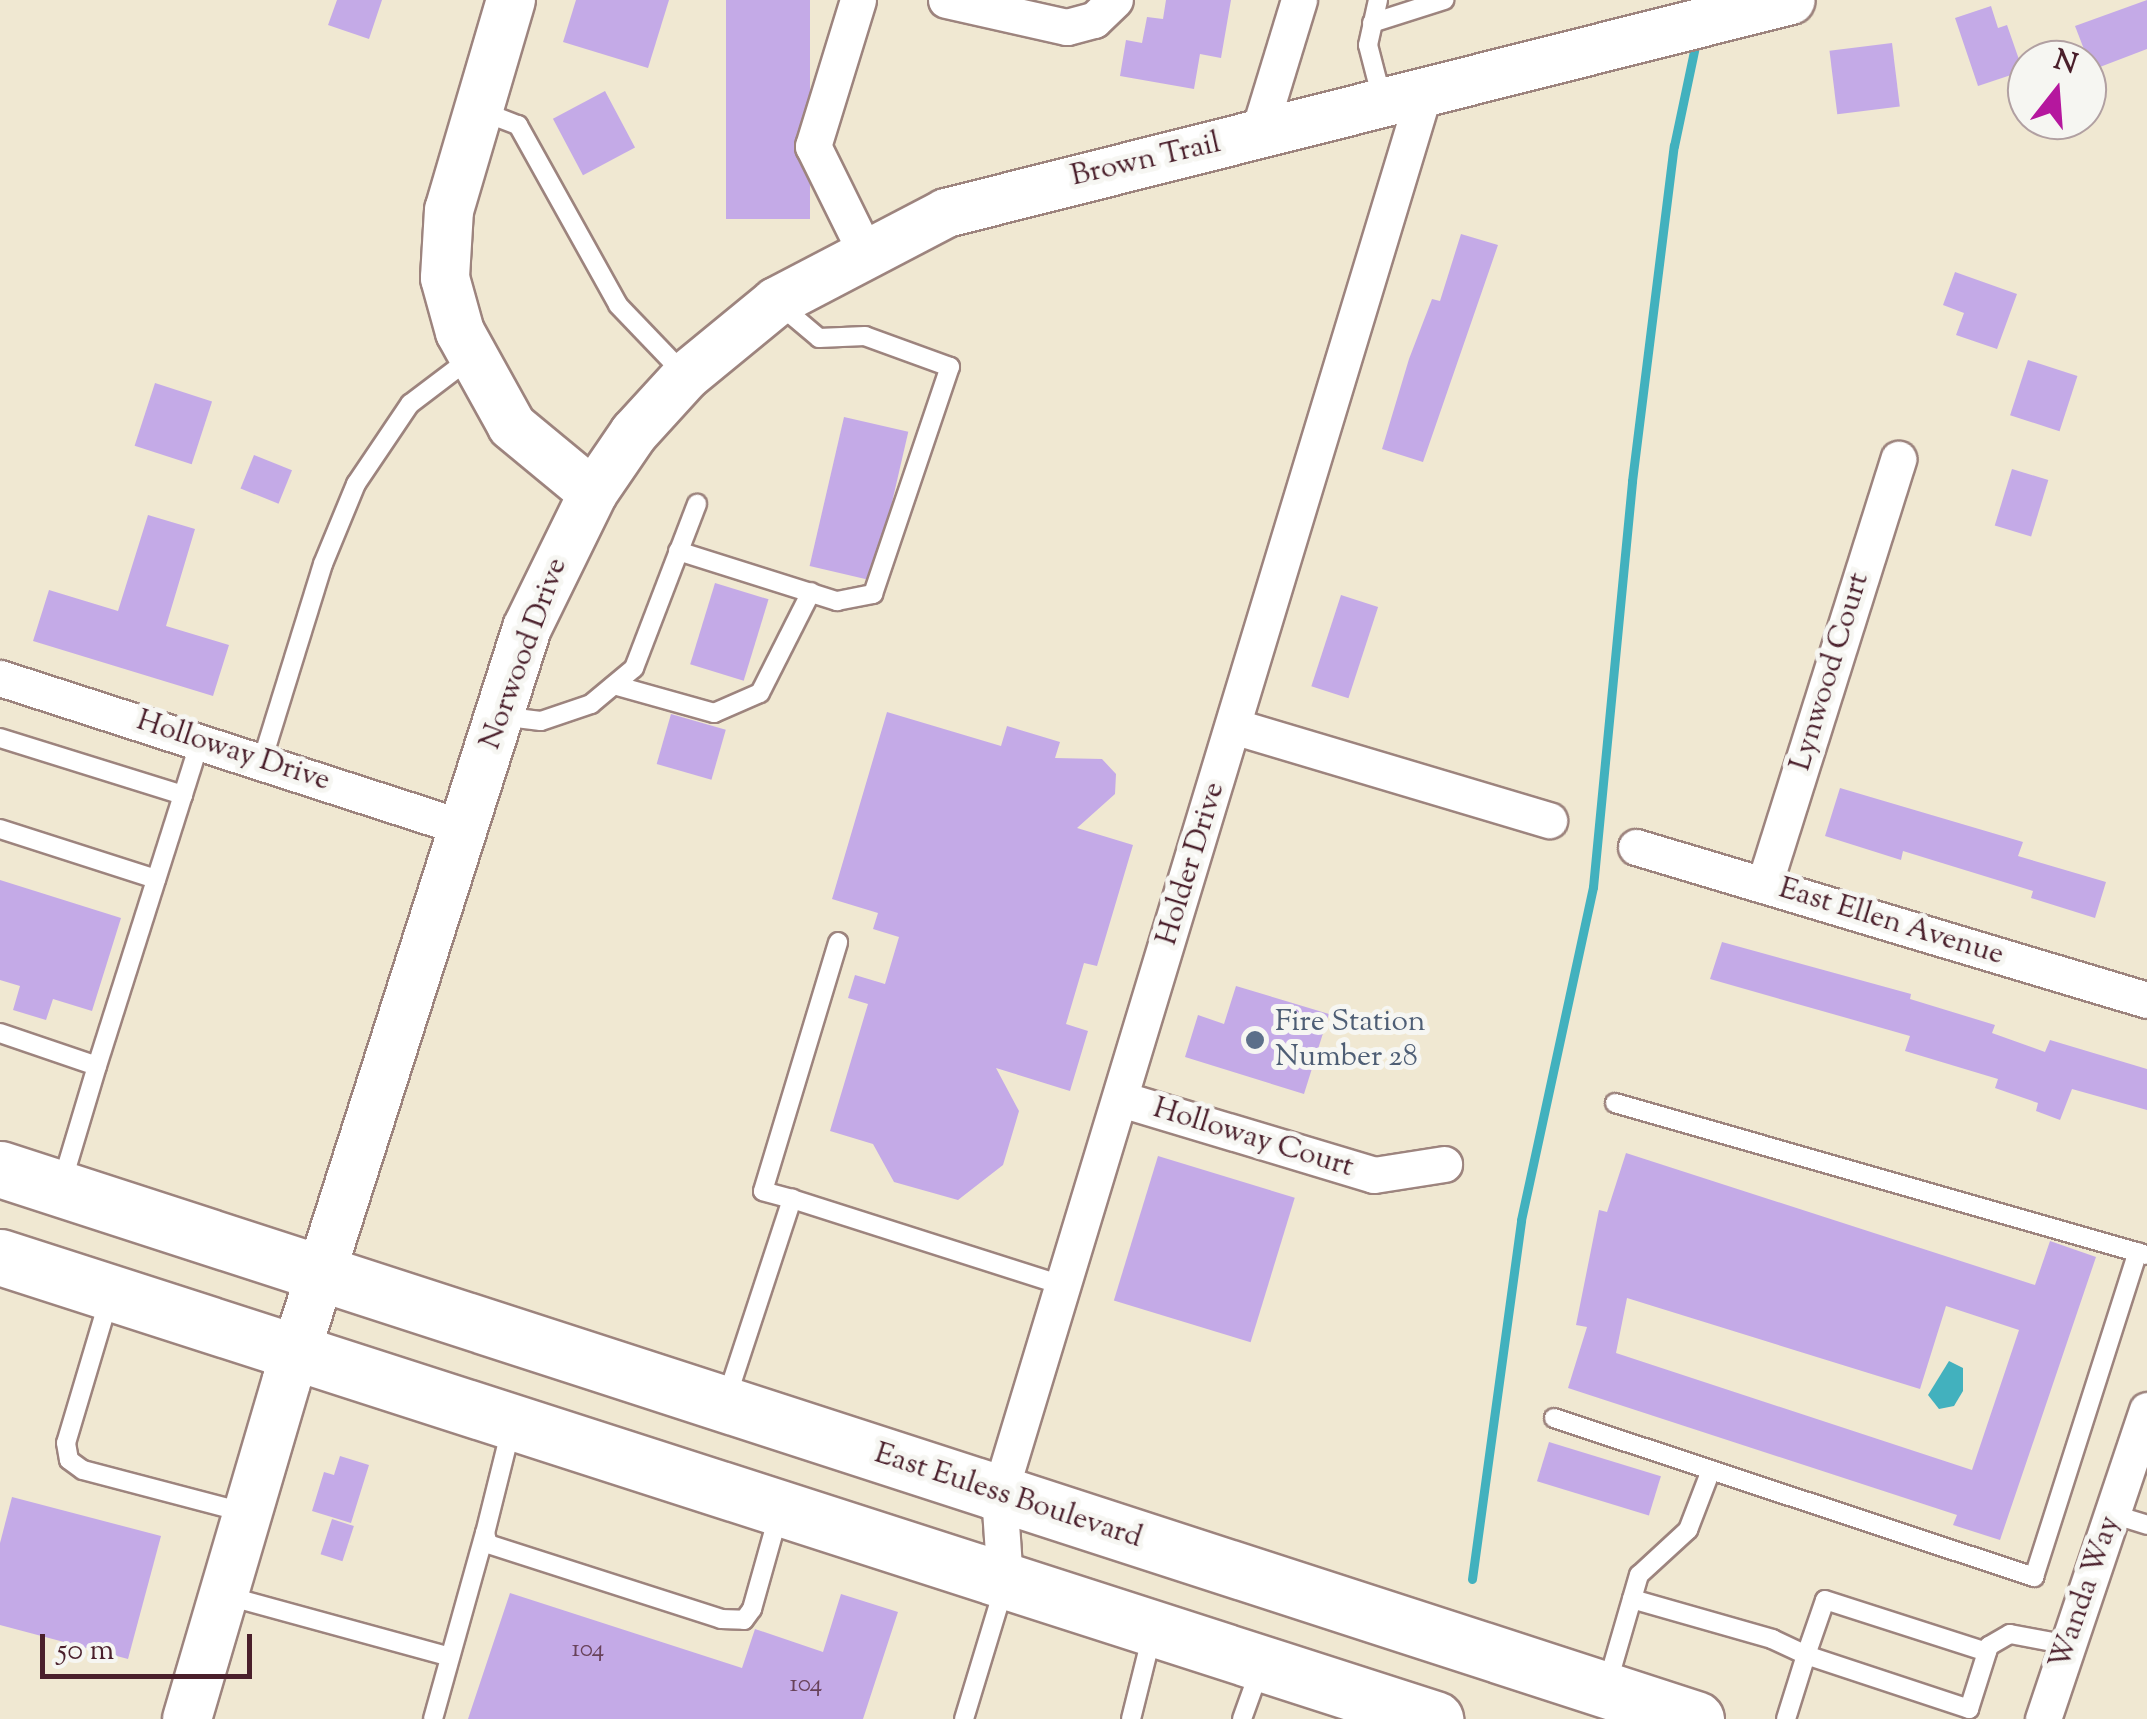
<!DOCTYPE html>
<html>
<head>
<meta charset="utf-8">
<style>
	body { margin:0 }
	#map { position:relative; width:2147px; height:1719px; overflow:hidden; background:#f0e8d2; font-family:"Sorts Mill Goudy",serif }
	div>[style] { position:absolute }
	.water>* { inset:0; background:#42b1be }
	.stream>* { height:9px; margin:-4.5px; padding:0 4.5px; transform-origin:4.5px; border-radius:4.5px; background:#42b1be }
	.building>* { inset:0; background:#c4aae7; transform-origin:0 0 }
	.roads { filter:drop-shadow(2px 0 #9d847e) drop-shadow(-2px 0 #9d847e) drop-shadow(0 2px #9d847e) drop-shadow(0 -2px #9d847e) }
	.lane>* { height:18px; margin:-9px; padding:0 9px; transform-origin:9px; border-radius:9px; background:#fff }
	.street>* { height:35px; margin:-17.5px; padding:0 17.5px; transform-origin:17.5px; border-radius:17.5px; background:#fff }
	.secondary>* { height:48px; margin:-24px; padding:0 24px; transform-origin:24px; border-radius:24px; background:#fff }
	.primary>* { height:55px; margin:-27.5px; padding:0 27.5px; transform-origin:27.5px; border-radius:27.5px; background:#fff }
	.dots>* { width:28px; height:28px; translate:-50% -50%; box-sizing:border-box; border:5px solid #f6f6f2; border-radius:50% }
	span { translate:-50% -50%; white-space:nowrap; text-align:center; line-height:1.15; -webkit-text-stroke:10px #f6f6f2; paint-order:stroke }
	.number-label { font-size:25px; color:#68425a }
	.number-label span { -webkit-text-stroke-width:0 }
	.street-label { font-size:30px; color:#4a1f2b }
	.service-label { font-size:30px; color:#4e5e75 }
	.left { translate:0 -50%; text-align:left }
	.north { position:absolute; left:2007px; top:40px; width:100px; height:100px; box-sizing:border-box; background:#f6f6f2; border:2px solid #b1a0a2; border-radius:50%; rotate:17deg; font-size:28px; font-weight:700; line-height:40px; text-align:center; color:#4a1f2b }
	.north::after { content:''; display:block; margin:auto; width:35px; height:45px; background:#b5179e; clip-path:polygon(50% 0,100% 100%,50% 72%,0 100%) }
	.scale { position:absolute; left:40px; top:1634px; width:212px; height:45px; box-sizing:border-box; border:5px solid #4a1f2b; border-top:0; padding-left:12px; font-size:30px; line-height:35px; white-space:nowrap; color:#4a1f2b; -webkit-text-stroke:8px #f6f6f2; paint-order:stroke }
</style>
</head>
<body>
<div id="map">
	<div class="water">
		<i style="clip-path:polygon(1949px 1361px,1963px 1368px,1963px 1391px,1954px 1406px,1939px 1409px,1928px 1395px)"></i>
	</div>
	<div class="stream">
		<i style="left:1472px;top:1579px;width:362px;rotate:-82.2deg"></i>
		<i style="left:1521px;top:1220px;width:341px;rotate:-77.8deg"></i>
		<i style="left:1593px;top:887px;width:408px;rotate:-84.5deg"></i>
		<i style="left:1632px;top:481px;width:338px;rotate:-82.9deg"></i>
		<i style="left:1674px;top:146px;width:111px;rotate:-78.1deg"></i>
	</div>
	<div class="building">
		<i style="clip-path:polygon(337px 0,382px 0,369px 39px,328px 25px)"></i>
		<i style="clip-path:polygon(576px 0,669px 0,648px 68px,563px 42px)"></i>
		<i style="left:726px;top:0;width:84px;height:219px"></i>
		<i style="clip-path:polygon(1166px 0,1231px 0,1221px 58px,1200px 54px,1194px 89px,1120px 76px,1126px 40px,1142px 43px,1147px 17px,1163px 19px)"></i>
		<i style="clip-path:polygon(2147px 0,2147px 49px,2092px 70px,2075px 26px)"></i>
		<i style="clip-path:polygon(1991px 6px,1998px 28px,2007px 25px,2023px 71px,1978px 86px,1955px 18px)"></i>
		<i style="left:1892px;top:43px;width:64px;height:63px;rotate:83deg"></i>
		<i style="left:605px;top:91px;width:64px;height:59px;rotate:62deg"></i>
		<i style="clip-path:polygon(1461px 234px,1498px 245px,1423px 462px,1382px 449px,1409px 359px,1432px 299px,1440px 301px)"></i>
		<i style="clip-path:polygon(1955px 272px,2017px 294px,1997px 349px,1956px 335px,1964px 313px,1943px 305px)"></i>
		<i style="left:2028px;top:360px;width:52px;height:58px;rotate:18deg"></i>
		<i style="left:155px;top:383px;width:60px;height:66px;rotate:18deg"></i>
		<i style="left:844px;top:417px;width:66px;height:153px;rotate:13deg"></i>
		<i style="left:254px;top:455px;width:41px;height:36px;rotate:22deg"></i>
		<i style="left:2012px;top:469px;width:38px;height:59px;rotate:17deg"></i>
		<i style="clip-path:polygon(148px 515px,195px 529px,166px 626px,229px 645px,213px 696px,33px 641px,49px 590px,118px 611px)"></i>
		<i style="left:715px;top:583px;width:56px;height:85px;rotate:17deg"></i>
		<i style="left:1341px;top:595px;width:39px;height:96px;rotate:18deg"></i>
		<i style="clip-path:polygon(887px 712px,1001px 746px,1007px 726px,1060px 742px,1055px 758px,1102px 759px,1116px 774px,1115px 794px,1077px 828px,1133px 845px,1097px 966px,1084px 963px,1066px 1024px,1088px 1031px,1070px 1091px,996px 1068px,1019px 1111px,1003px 1165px,958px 1200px,894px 1182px,873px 1144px,830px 1131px,868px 1004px,848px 998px,855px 975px,885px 984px,899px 937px,873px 929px,878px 913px,832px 899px)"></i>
		<i style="left:671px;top:714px;width:57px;height:52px;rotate:16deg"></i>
		<i style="clip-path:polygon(1840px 788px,2023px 842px,2018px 856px,2106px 882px,2095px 918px,2031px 898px,2033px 891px,1903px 851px,1901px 860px,1825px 836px)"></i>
		<i style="clip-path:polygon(0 880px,121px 918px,92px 1011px,53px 999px,46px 1020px,13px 1010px,20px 986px,0 980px)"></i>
		<i style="clip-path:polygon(1722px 942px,1911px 994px,1910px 999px,1995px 1025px,1992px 1033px,2045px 1052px,2050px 1040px,2147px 1069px,2147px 1110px,2072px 1089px,2060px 1120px,2036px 1111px,2038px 1103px,1995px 1088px,1998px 1079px,1905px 1051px,1910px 1036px,1710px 979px)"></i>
		<i style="clip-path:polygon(1236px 986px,1329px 1014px,1304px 1094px,1185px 1057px,1198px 1015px,1224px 1024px)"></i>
		<i style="clip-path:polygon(evenodd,1626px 1153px,2035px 1285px,2050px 1241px,2096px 1257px,2000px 1540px,1953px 1525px,1957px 1515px,1568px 1388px,1587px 1327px,1576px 1325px,1599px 1210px,1607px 1212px,1626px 1153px,1627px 1298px,1920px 1389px,1946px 1306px,2019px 1330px,1972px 1470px,1616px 1353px,1627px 1298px)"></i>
		<i style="left:1158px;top:1156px;width:143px;height:151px;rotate:17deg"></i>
		<i style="left:1549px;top:1442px;width:117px;height:41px;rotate:17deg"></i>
		<i style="clip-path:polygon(340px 1456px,369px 1465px,351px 1523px,312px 1511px,324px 1472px,334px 1475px)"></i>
		<i style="clip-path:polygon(12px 1497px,161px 1536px,128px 1659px,0 1625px,0 1543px)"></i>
		<i style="left:332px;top:1519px;width:23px;height:37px;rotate:18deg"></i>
		<i style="clip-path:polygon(510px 1593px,742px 1668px,755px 1629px,823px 1652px,841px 1594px,898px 1612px,863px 1719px,468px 1719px)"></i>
	</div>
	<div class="roads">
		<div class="lane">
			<i style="left:1378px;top:0;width:46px;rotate:102.5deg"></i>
			<i style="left:1368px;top:45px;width:60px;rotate:75.5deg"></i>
			<i style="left:1372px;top:23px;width:76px;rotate:-17.7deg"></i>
			<i style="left:481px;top:111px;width:40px;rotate:21deg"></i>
			<i style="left:518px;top:125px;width:206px;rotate:60.9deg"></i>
			<i style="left:618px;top:305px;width:98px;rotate:46.2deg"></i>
			<i style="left:678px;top:551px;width:167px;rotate:17.5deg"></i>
			<i style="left:837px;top:601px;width:37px;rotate:-11deg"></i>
			<i style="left:873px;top:594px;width:240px;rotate:-71.3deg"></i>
			<i style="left:950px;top:367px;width:90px;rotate:-160deg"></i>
			<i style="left:865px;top:336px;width:46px;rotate:177.5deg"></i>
			<i style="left:819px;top:338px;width:51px;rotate:-139.8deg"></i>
			<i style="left:614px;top:685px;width:104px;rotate:15.6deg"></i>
			<i style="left:714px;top:713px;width:50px;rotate:-23.5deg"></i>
			<i style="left:760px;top:693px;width:113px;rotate:-63.2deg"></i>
			<i style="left:500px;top:716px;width:41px;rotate:7deg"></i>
			<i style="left:541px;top:721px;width:53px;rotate:-18.8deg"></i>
			<i style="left:591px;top:704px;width:56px;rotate:-39.9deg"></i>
			<i style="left:634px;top:668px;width:176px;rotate:-69deg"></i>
			<i style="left:0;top:738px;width:192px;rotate:17.3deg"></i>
			<i style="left:262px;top:761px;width:206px;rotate:-72.8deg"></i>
			<i style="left:323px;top:564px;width:87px;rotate:-67.6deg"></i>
			<i style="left:356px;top:484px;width:97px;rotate:-56deg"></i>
			<i style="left:410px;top:404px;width:78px;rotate:-37.2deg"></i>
			<i style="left:0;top:829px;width:164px;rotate:17.8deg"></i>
			<i style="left:0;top:1033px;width:102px;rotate:18.8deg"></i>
			<i style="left:97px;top:1066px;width:122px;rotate:106.7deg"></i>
			<i style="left:97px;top:1066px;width:341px;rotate:-72.4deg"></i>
			<i style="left:1615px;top:1103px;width:553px;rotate:15.95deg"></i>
			<i style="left:792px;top:1199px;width:30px;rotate:-165deg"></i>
			<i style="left:763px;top:1191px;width:260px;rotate:-73.2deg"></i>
			<i style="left:109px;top:1299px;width:150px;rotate:106.6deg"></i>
			<i style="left:66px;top:1443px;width:17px;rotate:80deg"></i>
			<i style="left:69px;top:1460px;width:17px;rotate:36deg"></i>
			<i style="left:83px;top:1470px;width:170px;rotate:14.7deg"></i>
			<i style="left:726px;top:1400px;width:212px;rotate:-71.8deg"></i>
			<i style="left:792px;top:1199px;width:286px;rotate:17.7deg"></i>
			<i style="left:1554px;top:1418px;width:506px;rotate:18.33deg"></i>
			<i style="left:2034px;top:1577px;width:341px;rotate:-72.3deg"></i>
			<i style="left:511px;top:1429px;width:107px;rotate:104deg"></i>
			<i style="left:485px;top:1533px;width:11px;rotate:75deg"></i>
			<i style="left:488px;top:1544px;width:245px;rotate:17.8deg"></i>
			<i style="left:721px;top:1619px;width:23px;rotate:2deg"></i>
			<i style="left:744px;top:1620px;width:14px;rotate:-54deg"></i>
			<i style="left:752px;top:1609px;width:100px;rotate:-74.3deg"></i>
			<i style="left:2112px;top:1514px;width:37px;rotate:17deg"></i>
			<i style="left:224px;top:1595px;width:234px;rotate:15.3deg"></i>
			<i style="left:1632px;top:1599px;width:146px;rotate:15.9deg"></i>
			<i style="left:1772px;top:1639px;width:38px;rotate:25deg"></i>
			<i style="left:1806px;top:1655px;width:58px;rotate:-70.9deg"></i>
			<i style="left:1825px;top:1600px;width:170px;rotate:17.8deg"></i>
			<i style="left:1607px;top:1685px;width:115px;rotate:-73.8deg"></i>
			<i style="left:1639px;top:1575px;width:67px;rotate:-42.6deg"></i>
			<i style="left:1688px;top:1530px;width:64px;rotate:-69deg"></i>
			<i style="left:433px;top:1719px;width:193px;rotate:-74.4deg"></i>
			<i style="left:964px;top:1719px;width:138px;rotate:-73.1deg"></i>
			<i style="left:1131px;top:1719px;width:87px;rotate:-76deg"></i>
			<i style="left:1242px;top:1719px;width:53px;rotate:-70.2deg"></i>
			<i style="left:1786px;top:1719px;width:67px;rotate:-72.6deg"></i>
			<i style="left:1806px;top:1655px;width:172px;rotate:18.3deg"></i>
			<i style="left:1969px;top:1709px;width:66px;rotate:-72.4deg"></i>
			<i style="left:1989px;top:1646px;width:24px;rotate:-30deg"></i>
			<i style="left:2010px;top:1634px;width:59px;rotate:10.7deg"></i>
		</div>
		<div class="street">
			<i style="left:858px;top:0;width:153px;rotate:107.1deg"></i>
			<i style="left:813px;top:146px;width:117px;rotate:63.7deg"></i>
			<i style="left:946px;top:0;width:124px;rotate:12.6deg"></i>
			<i style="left:1067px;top:27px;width:28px;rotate:-15deg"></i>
			<i style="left:1094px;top:20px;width:29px;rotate:-44deg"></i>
			<i style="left:1258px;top:134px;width:140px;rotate:-73deg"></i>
			<i style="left:0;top:678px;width:488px;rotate:17.9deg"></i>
			<i style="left:1233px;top:726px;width:330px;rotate:16.6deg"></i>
			<i style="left:1636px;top:847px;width:533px;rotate:16.67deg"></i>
			<i style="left:1764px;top:885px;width:447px;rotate:-72.5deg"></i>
			<i style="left:1121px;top:1099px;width:264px;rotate:16.7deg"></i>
			<i style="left:1374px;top:1175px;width:71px;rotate:-8.9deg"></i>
			<i style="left:1005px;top:1582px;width:87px;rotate:-93.9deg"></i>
			<i style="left:999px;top:1495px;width:1465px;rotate:-73.14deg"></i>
			<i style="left:2043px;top:1719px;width:326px;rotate:-71.4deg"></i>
		</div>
		<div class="secondary">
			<i style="left:511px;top:0;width:219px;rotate:106.4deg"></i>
			<i style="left:449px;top:210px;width:68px;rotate:93.4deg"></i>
			<i style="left:445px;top:278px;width:56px;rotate:74.5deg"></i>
			<i style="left:460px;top:332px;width:107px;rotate:61deg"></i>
			<i style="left:512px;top:426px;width:105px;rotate:39.6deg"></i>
			<i style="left:187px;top:1719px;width:354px;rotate:-73.6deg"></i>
			<i style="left:287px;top:1379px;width:788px;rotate:-72.28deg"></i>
			<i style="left:527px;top:628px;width:150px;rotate:-63.9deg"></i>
			<i style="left:593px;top:493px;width:73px;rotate:-55.7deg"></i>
			<i style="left:634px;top:433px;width:77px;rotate:-47.6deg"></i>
			<i style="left:686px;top:376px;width:117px;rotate:-39.4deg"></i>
			<i style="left:776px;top:302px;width:192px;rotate:-27.6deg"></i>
			<i style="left:946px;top:213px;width:871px;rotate:-14.15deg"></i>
		</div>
		<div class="primary">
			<i style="left:0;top:1169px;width:1783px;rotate:17.97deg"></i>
			<i style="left:0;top:1257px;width:1508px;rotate:17.85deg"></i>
		</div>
	</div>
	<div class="dots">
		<i style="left:1255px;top:1040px;background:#5c6f8a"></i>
	</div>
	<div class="number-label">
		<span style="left:588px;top:1650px">104</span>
		<span style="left:806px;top:1685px">104</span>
	</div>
	<div class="street-label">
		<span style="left:1146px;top:161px;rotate:-13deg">Brown Trail</span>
		<span style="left:525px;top:654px;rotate:-70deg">Norwood Drive</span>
		<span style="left:1831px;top:672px;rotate:-73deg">Lynwood Court</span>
		<span style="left:233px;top:752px;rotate:18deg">Holloway Drive</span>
		<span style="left:1192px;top:864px;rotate:-73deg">Holder Drive</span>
		<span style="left:1891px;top:923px;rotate:17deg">East Ellen Avenue</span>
		<span style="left:1253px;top:1139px;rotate:17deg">Holloway Court</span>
		<span style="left:1008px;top:1497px;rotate:18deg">East Euless Boulevard</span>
		<span style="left:2086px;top:1593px;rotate:-71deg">Wanda Way</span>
	</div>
	<div class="service-label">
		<span class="left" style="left:1275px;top:1040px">Fire Station<br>Number 28</span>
	</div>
	<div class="north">N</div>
	<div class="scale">50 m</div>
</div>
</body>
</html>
